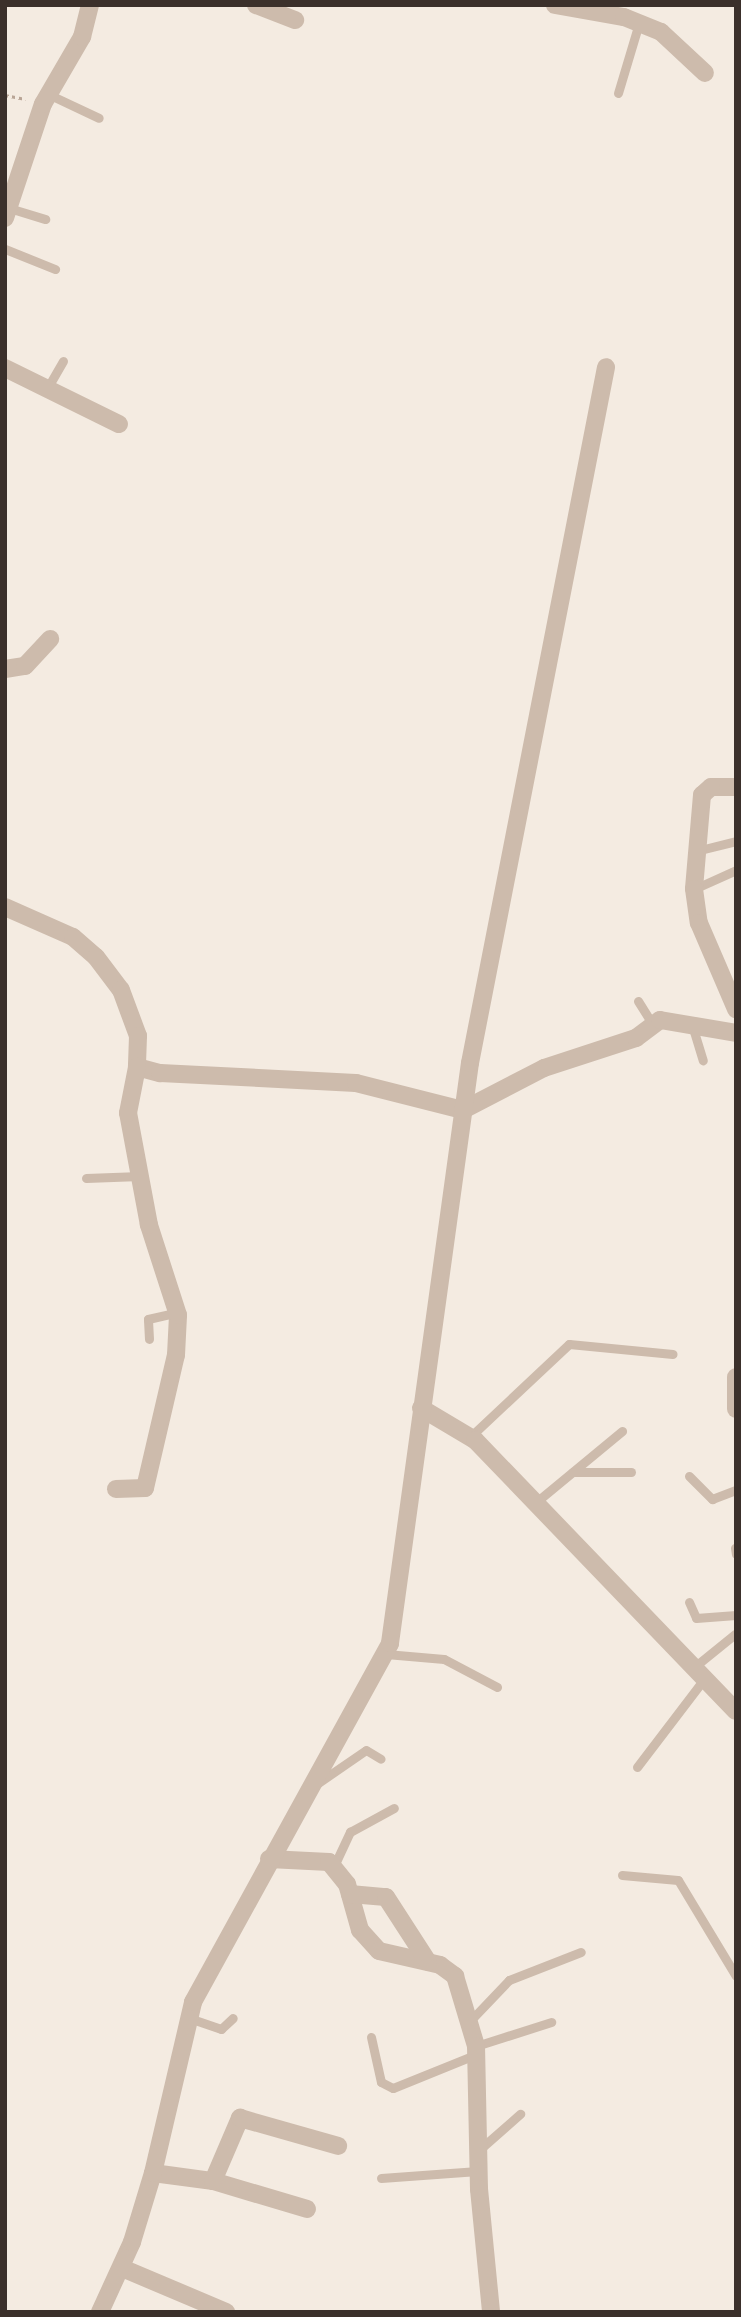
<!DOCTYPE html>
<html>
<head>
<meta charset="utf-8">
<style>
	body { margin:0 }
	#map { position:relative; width:741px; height:2317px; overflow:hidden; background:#f4ebe1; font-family:"Public Sans",sans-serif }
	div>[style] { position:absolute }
	.path>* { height:2.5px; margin-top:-1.25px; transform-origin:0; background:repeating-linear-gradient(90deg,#b9a596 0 3.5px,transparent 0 7px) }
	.service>* { height:9px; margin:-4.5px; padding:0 4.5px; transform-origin:4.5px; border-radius:4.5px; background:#cdbbac }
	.minor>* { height:18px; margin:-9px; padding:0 9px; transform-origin:9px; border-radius:9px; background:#cdbbac }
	span { translate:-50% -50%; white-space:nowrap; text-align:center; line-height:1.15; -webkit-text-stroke:6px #fbf5ee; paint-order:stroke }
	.frame { position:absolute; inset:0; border:7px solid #3b302b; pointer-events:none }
</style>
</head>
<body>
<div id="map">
	<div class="path">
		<i style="left:5px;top:95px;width:21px;rotate:11deg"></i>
	</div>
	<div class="service">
		<i style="left:618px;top:93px;width:73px;rotate:-73.3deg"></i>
		<i style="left:48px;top:94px;width:56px;rotate:25.2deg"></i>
		<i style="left:9px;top:208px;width:38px;rotate:17deg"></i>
		<i style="left:5px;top:249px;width:54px;rotate:21.8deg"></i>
		<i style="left:48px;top:387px;width:30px;rotate:-60deg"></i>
		<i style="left:696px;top:851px;width:41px;rotate:-14deg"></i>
		<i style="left:694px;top:889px;width:46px;rotate:-24.3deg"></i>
		<i style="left:638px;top:1001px;width:28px;rotate:58deg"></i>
		<i style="left:692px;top:1025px;width:37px;rotate:73deg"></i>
		<i style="left:86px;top:1178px;width:54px;rotate:-2.1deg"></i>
		<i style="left:149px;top:1339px;width:20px;rotate:-93deg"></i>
		<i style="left:148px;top:1319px;width:31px;rotate:-13deg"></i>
		<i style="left:470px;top:1437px;width:136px;rotate:-43.2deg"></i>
		<i style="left:569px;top:1344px;width:104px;rotate:5.5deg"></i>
		<i style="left:573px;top:1472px;width:58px"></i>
		<i style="left:689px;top:1476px;width:33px;rotate:45deg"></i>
		<i style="left:712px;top:1499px;width:26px;rotate:-21deg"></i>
		<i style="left:535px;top:1503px;width:113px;rotate:-39.6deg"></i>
		<i style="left:735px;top:1548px;width:6px;rotate:81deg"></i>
		<i style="left:689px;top:1602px;width:17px;rotate:66deg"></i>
		<i style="left:696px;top:1618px;width:40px;rotate:-4.3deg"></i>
		<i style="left:386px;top:1654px;width:58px;rotate:4.9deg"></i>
		<i style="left:444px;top:1659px;width:60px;rotate:27.8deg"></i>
		<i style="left:693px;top:1668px;width:54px;rotate:-39deg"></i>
		<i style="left:637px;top:1767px;width:111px;rotate:-52.7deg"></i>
		<i style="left:318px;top:1783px;width:58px;rotate:-34.5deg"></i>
		<i style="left:366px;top:1750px;width:17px;rotate:31deg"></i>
		<i style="left:334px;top:1866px;width:38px;rotate:-65deg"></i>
		<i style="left:350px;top:1832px;width:50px;rotate:-28.6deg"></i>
		<i style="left:622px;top:1875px;width:56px;rotate:5.1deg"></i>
		<i style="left:678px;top:1880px;width:112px;rotate:58.9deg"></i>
		<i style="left:189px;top:2018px;width:34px;rotate:19deg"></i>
		<i style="left:221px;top:2029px;width:16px;rotate:-43deg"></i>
		<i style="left:469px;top:2022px;width:58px;rotate:-46.4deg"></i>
		<i style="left:509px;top:1980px;width:77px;rotate:-21.3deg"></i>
		<i style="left:371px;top:2037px;width:46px;rotate:77.5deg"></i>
		<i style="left:381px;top:2082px;width:13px;rotate:27deg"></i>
		<i style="left:393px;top:2088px;width:91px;rotate:-22deg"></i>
		<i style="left:476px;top:2046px;width:79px;rotate:-17.7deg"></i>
		<i style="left:479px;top:2150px;width:55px;rotate:-41.3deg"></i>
		<i style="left:381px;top:2178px;width:97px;rotate:-4.1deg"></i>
	</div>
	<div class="minor">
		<i style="left:256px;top:5px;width:42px;rotate:21deg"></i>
		<i style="left:555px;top:5px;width:70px;rotate:9.9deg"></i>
		<i style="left:624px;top:17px;width:40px;rotate:22deg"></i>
		<i style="left:661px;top:32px;width:60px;rotate:43deg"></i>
		<i style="left:5px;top:218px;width:120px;rotate:-71.6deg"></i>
		<i style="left:43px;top:104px;width:78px;rotate:-59.8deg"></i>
		<i style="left:82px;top:37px;width:33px;rotate:-76deg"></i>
		<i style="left:5px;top:368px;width:127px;rotate:26.2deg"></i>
		<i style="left:5px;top:669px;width:20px;rotate:-9deg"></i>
		<i style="left:25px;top:666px;width:37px;rotate:-47deg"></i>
		<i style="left:736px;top:787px;width:25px;rotate:180deg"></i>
		<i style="left:711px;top:787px;width:12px;rotate:138deg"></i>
		<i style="left:702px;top:795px;width:94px;rotate:94.9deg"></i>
		<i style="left:694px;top:889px;width:34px;rotate:82deg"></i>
		<i style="left:699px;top:923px;width:94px;rotate:66.7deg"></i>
		<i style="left:5px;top:907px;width:74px;rotate:23.8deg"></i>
		<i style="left:73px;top:937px;width:30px;rotate:41deg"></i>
		<i style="left:96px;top:957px;width:41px;rotate:52.9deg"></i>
		<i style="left:121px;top:990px;width:49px;rotate:69.7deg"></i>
		<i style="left:138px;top:1036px;width:31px;rotate:92deg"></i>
		<i style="left:137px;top:1067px;width:24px;rotate:15deg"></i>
		<i style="left:160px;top:1073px;width:196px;rotate:2.9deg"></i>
		<i style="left:356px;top:1083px;width:110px;rotate:14.2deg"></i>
		<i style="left:463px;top:1110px;width:91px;rotate:-27.4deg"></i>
		<i style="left:544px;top:1068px;width:97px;rotate:-18.1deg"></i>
		<i style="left:636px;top:1038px;width:30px;rotate:-37deg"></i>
		<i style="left:660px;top:1020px;width:77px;rotate:9.7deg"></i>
		<i style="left:736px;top:1377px;width:32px;rotate:90deg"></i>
		<i style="left:421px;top:1408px;width:63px;rotate:30.7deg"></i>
		<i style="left:475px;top:1440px;width:376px;rotate:46.1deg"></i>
		<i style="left:116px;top:1489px;width:29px;rotate:-2deg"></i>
		<i style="left:145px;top:1488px;width:137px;rotate:-76.9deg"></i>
		<i style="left:176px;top:1355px;width:40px;rotate:-87.1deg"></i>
		<i style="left:178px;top:1315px;width:95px;rotate:-107.9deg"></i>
		<i style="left:149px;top:1225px;width:114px;rotate:-100.6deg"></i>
		<i style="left:128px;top:1113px;width:47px;rotate:-78.9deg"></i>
		<i style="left:269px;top:1859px;width:60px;rotate:2.9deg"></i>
		<i style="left:329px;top:1862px;width:28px;rotate:51deg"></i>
		<i style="left:347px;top:1884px;width:48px;rotate:74.2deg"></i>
		<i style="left:360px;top:1930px;width:28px;rotate:48deg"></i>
		<i style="left:379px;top:1951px;width:63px;rotate:12.9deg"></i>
		<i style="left:440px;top:1965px;width:19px;rotate:36deg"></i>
		<i style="left:455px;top:1976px;width:73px;rotate:73.3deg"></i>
		<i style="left:476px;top:2046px;width:143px;rotate:88.8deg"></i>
		<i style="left:479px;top:2189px;width:124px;rotate:84.4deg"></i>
		<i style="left:350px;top:1894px;width:36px;rotate:5deg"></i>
		<i style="left:386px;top:1897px;width:77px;rotate:57.1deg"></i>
		<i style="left:153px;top:2173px;width:61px;rotate:7.6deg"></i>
		<i style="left:213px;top:2181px;width:98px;rotate:16.6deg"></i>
		<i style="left:213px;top:2181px;width:69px;rotate:-66.8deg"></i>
		<i style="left:240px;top:2118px;width:102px;rotate:15.9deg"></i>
		<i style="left:122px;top:2268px;width:113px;rotate:22.9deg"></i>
		<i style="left:100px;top:2312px;width:77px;rotate:-65.4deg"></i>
		<i style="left:132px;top:2242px;width:72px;rotate:-73.1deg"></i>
		<i style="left:153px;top:2173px;width:176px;rotate:-76.8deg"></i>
		<i style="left:193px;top:2002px;width:409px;rotate:-61.2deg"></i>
		<i style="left:390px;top:1643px;width:585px;rotate:-82.15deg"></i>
		<i style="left:470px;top:1063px;width:709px;rotate:-78.94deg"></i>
	</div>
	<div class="frame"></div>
</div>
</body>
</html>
